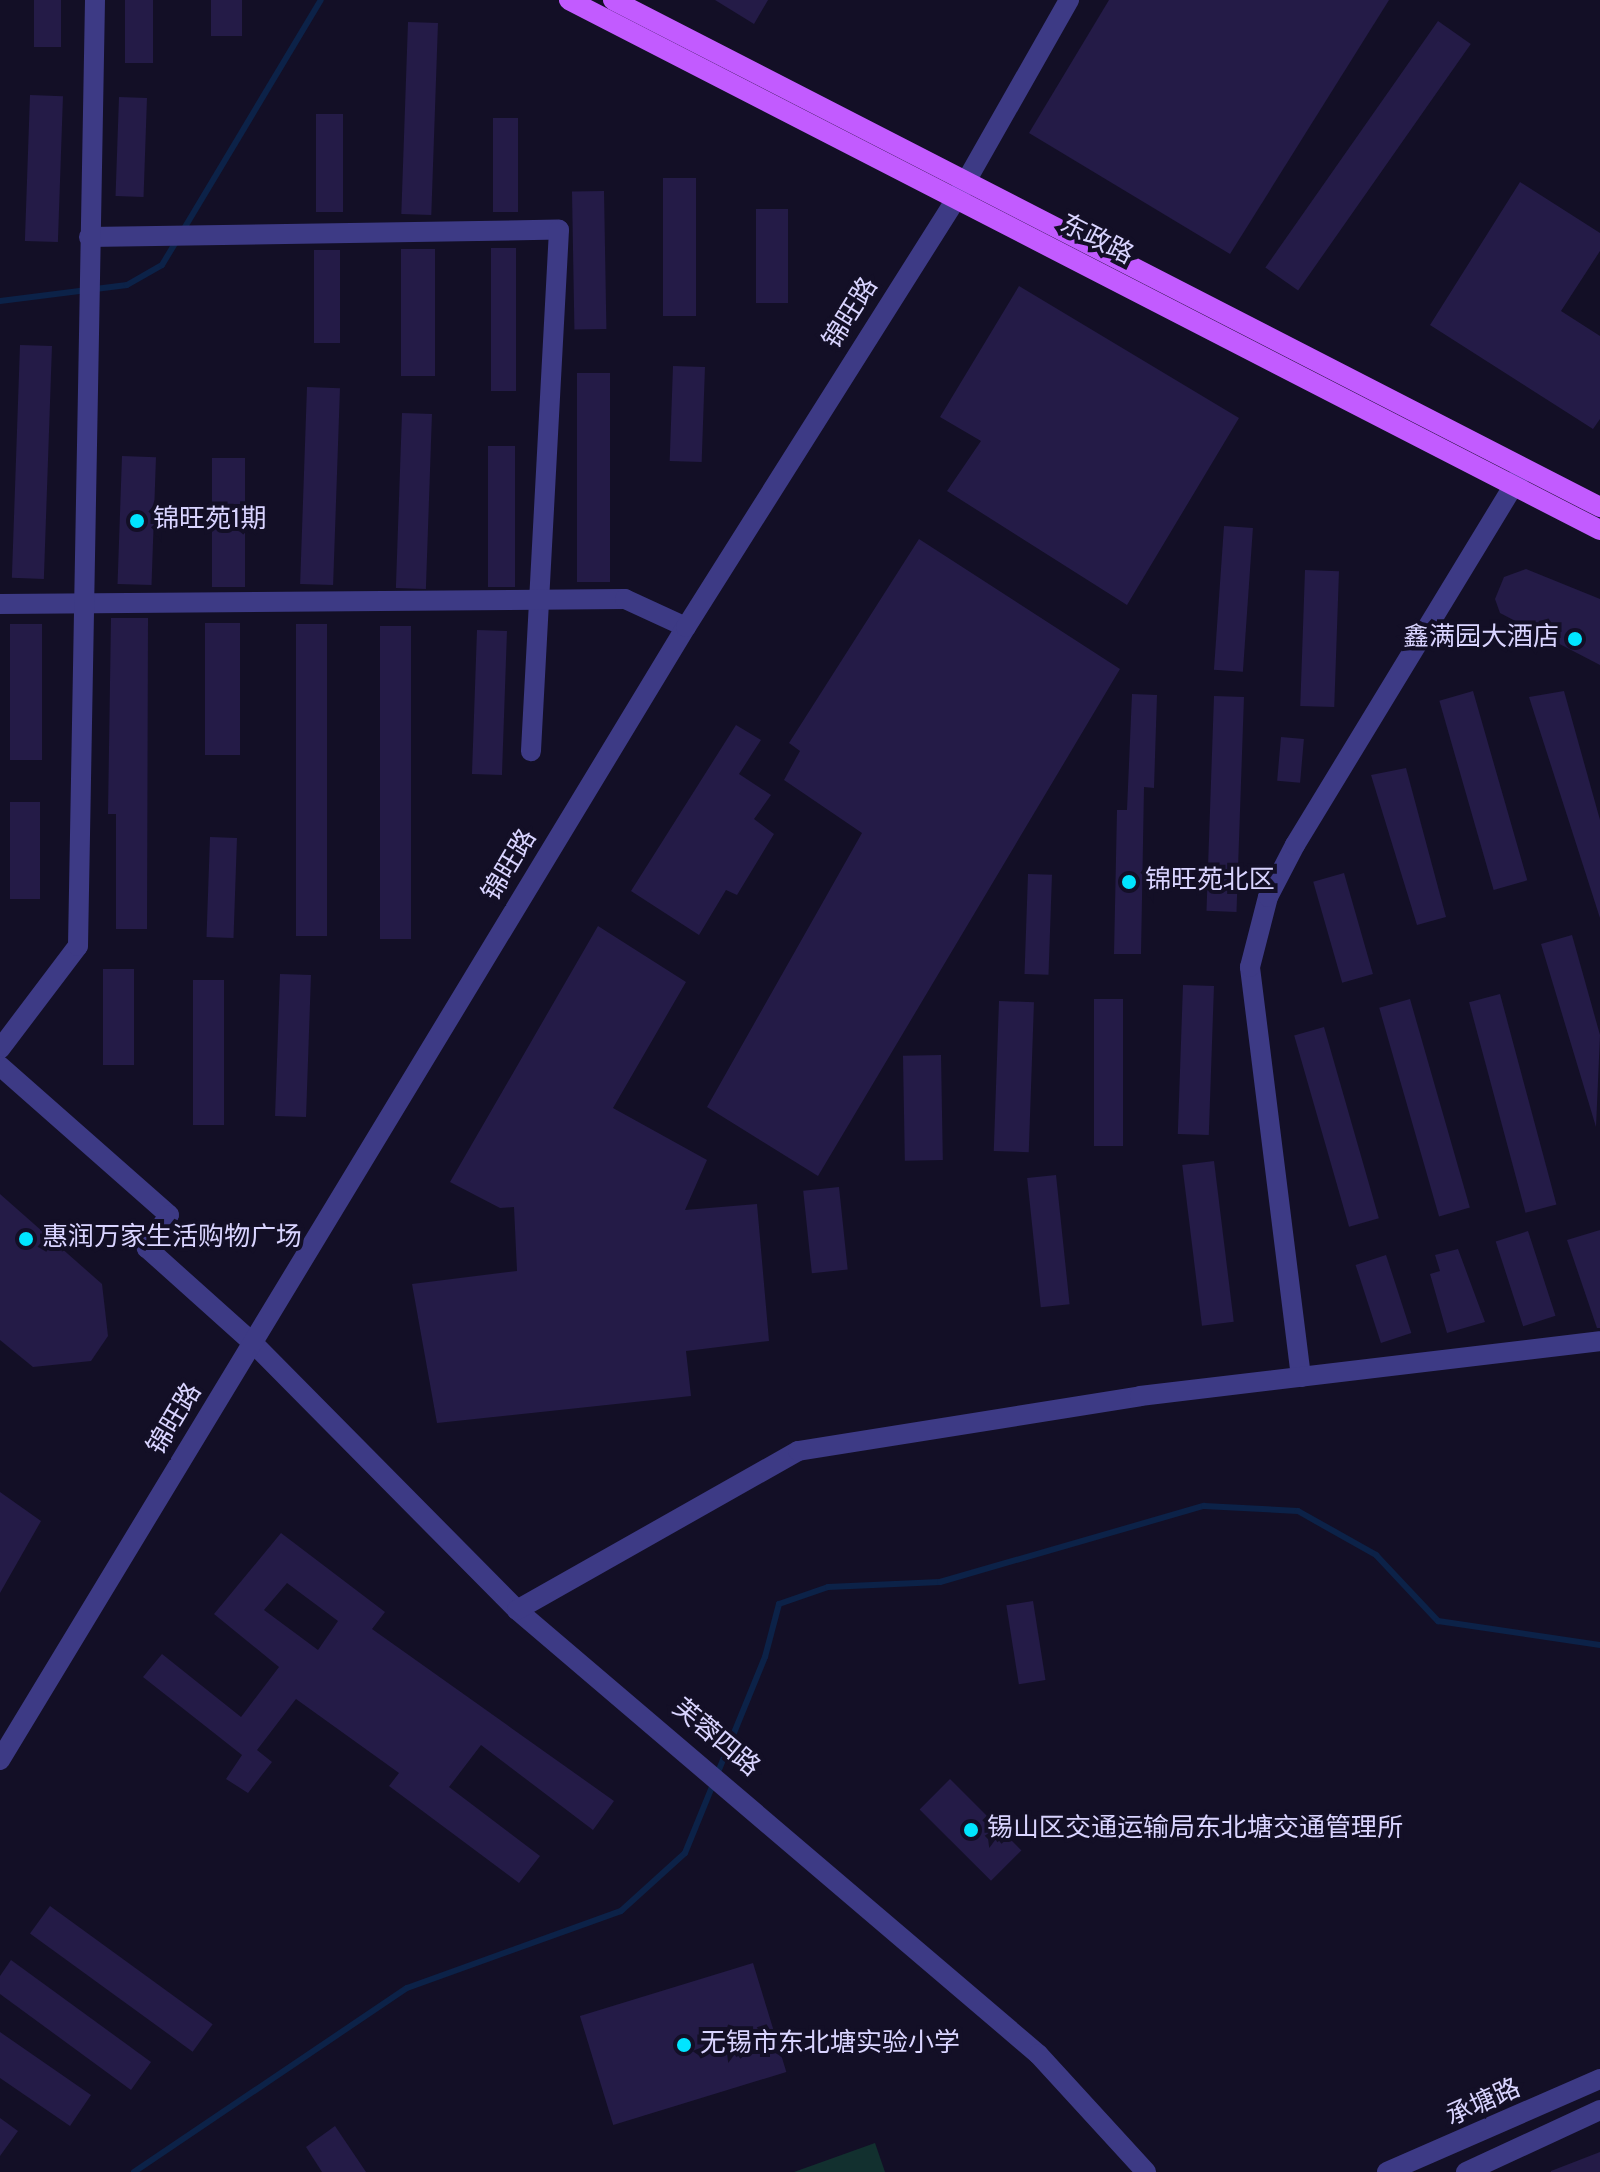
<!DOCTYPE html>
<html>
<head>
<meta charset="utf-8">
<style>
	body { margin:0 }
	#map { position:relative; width:1600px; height:2172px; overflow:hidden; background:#130f26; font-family:Overpass,"Noto Sans SC",sans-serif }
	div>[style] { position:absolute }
	.green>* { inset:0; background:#12302f }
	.stream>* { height:6px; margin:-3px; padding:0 3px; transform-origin:3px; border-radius:3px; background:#0c2248 }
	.building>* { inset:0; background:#241b47; transform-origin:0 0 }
	.minor>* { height:20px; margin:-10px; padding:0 10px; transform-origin:10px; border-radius:10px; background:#3d3a85 }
	.major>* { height:20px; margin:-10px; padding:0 10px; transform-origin:10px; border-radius:10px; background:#c25bff }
	.dots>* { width:22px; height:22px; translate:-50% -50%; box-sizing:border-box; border:4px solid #130f26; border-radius:50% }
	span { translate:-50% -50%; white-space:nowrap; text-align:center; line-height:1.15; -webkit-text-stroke:8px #130f26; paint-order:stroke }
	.street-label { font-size:26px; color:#d9d4ff }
	.poi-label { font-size:26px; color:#d9d4ff }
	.left { translate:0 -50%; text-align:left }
	.right { translate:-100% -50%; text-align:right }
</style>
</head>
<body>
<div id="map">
	<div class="green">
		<i style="clip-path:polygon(875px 2143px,885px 2172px,794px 2172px)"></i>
	</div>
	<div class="stream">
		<i style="left:182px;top:232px;width:270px;rotate:-59.1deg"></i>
		<i style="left:0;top:301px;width:128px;rotate:-7.2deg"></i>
		<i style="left:127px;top:285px;width:40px;rotate:-29.7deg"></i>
		<i style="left:162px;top:265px;width:27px;rotate:-59deg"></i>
		<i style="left:134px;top:2172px;width:329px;rotate:-34deg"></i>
		<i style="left:407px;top:1988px;width:227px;rotate:-19.8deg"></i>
		<i style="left:621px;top:1911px;width:86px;rotate:-42.2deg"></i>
		<i style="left:685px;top:1853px;width:212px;rotate:-67.8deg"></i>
		<i style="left:765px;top:1657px;width:55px;rotate:-75.2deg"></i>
		<i style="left:779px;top:1604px;width:52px;rotate:-19.1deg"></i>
		<i style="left:828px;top:1587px;width:112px;rotate:-2.6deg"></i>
		<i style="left:940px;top:1582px;width:275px;rotate:-16.1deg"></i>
		<i style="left:1204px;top:1506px;width:94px;rotate:3deg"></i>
		<i style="left:1298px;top:1511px;width:90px;rotate:29.4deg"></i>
		<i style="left:1376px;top:1555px;width:91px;rotate:46.8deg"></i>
		<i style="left:1438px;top:1621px;width:164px;rotate:8.4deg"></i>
	</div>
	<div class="building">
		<i style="left:34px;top:0;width:27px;height:47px"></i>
		<i style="left:125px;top:0;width:28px;height:63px"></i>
		<i style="left:211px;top:0;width:31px;height:36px"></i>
		<i style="clip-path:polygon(715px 0,768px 0,754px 24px)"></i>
		<i style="clip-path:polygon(1109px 0,1389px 0,1230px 254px,1029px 133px)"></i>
		<i style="left:1438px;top:21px;width:40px;height:301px;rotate:35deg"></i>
		<i style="left:408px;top:22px;width:30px;height:192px;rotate:2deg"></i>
		<i style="left:30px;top:95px;width:33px;height:146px;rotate:2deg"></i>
		<i style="left:119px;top:97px;width:28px;height:99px;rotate:2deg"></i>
		<i style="left:316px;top:114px;width:27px;height:98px"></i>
		<i style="left:493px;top:118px;width:25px;height:94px"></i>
		<i style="left:696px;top:178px;width:138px;height:33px;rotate:90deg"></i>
		<i style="clip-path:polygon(1520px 182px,1600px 233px,1600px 251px,1561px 311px,1600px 336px,1600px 419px,1593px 429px,1430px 325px)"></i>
		<i style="left:604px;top:191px;width:138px;height:32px;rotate:89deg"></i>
		<i style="left:756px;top:209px;width:32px;height:94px"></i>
		<i style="left:491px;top:248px;width:25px;height:143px"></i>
		<i style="left:401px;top:249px;width:34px;height:127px"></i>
		<i style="left:314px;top:250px;width:26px;height:93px"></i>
		<i style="clip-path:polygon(1019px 286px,1239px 418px,1127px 605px,947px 491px,981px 441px,940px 417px)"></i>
		<i style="left:20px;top:345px;width:32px;height:233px;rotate:2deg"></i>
		<i style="left:673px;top:366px;width:32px;height:95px;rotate:2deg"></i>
		<i style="left:577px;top:373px;width:33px;height:209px"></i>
		<i style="left:307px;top:387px;width:33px;height:197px;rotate:2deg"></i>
		<i style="left:402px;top:413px;width:30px;height:175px;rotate:2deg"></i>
		<i style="left:515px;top:446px;width:141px;height:27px;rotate:90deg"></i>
		<i style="left:122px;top:456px;width:34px;height:128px;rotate:2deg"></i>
		<i style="left:212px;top:458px;width:33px;height:129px"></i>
		<i style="left:1224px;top:526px;width:29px;height:144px;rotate:4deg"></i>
		<i style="clip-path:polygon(919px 539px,1120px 669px,818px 1176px,707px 1107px,862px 833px,784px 780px,800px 751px,789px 743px)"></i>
		<i style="clip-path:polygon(1526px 569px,1600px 599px,1600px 665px,1500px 613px,1495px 599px,1504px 577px)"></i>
		<i style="left:1305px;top:570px;width:34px;height:136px;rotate:2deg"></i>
		<i style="clip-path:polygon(111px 618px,148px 618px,147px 929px,116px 929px,116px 814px,108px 814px)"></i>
		<i style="left:205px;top:623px;width:35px;height:132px"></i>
		<i style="left:10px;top:624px;width:32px;height:136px"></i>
		<i style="left:296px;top:624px;width:31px;height:312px"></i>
		<i style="left:411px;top:626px;width:313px;height:31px;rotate:90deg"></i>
		<i style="left:477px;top:630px;width:30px;height:144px;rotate:2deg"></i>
		<i style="left:1473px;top:691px;width:197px;height:35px;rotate:74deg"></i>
		<i style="clip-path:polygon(1564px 691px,1600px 820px,1600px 918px,1529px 697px)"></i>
		<i style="clip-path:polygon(1132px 694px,1157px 695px,1154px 788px,1144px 787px,1141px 954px,1114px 954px,1117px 810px,1127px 810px)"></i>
		<i style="left:1214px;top:696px;width:30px;height:215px;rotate:2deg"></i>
		<i style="clip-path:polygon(736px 725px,761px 740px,739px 774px,771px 795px,754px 819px,774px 834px,737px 895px,726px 890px,699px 935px,631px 891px)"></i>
		<i style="left:1281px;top:737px;width:23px;height:44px;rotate:5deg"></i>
		<i style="clip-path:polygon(1406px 768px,1446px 917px,1417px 925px,1371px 775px)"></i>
		<i style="left:10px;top:802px;width:30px;height:97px"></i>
		<i style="left:210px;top:837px;width:27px;height:100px;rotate:2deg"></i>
		<i style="left:1344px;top:873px;width:105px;height:32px;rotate:74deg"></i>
		<i style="left:1028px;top:874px;width:24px;height:100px;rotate:2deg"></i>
		<i style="clip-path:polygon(598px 926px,686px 982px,613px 1108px,707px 1160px,685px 1210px,757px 1204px,769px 1341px,686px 1351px,691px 1396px,437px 1423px,412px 1284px,517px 1271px,514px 1207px,500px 1208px,450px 1182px)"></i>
		<i style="clip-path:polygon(1572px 935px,1600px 1035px,1596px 1127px,1541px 944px)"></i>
		<i style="left:103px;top:969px;width:31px;height:96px"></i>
		<i style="left:280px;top:974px;width:31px;height:142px;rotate:2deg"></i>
		<i style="left:193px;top:980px;width:31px;height:145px"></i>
		<i style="left:1183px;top:985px;width:31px;height:149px;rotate:2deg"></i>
		<i style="left:1500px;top:994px;width:218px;height:32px;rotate:75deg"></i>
		<i style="left:1094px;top:999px;width:29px;height:147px"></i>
		<i style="left:1410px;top:999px;width:217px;height:32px;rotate:74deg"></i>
		<i style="left:999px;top:1001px;width:35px;height:150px;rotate:2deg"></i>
		<i style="left:1324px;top:1027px;width:199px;height:31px;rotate:74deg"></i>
		<i style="left:941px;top:1055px;width:105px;height:38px;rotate:89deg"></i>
		<i style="left:1214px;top:1161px;width:162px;height:32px;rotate:83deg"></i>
		<i style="left:1056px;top:1175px;width:130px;height:29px;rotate:84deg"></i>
		<i style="left:839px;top:1187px;width:83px;height:36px;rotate:84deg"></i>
		<i style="clip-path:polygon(0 1194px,102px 1284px,108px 1336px,91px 1361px,33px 1367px,0 1340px)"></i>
		<i style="clip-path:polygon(1600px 1230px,1600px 1328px,1597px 1328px,1567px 1240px)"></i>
		<i style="left:1528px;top:1231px;width:89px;height:34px;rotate:72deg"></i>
		<i style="clip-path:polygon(1458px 1249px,1485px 1322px,1447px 1333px,1430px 1274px,1440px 1271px,1435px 1255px)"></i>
		<i style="left:1386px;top:1255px;width:82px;height:32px;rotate:72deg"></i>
		<i style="clip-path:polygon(0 1492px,41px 1521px,0 1593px)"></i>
		<i style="clip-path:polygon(evenodd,281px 1533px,385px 1612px,372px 1629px,614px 1801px,593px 1830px,481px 1745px,449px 1787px,540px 1856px,519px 1883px,389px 1786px,399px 1773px,296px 1699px,257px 1750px,272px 1762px,248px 1793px,226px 1779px,242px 1755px,143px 1677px,162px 1654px,241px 1717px,279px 1667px,214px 1614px,281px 1533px,287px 1583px,338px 1621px,318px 1650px,264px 1610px,287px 1583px)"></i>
		<i style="left:1033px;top:1601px;width:80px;height:27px;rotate:81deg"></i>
		<i style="left:950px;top:1779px;width:101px;height:43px;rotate:45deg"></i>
		<i style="left:50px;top:1906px;width:201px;height:34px;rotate:36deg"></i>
		<i style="clip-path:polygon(11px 1960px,151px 2062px,131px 2090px,0 1994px,0 1976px)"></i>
		<i style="left:753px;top:1963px;width:114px;height:181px;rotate:73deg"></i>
		<i style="clip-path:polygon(0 2032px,91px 2095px,70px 2126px,0 2078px)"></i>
		<i style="clip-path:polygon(0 2118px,18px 2131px,0 2156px)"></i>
		<i style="clip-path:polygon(335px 2126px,366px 2172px,322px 2172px,306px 2147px)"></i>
		<i style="clip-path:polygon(1600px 2152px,1600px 2172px,1551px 2172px,1551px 2171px)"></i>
	</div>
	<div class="minor">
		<i style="left:89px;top:237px;width:470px;rotate:-0.9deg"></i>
		<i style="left:559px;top:230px;width:522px;rotate:93.08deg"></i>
		<i style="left:0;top:604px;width:625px;rotate:-0.46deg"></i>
		<i style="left:625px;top:599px;width:67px;rotate:24.7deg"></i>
		<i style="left:0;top:1049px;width:129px;rotate:-52.9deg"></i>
		<i style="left:78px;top:946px;width:946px;rotate:-88.97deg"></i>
		<i style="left:0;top:1066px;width:225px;rotate:41.4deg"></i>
		<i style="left:169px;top:1215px;width:40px;rotate:124deg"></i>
		<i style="left:147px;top:1248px;width:142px;rotate:41.9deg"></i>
		<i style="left:253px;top:1343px;width:375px;rotate:45.3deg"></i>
		<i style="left:517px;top:1610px;width:685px;rotate:40.44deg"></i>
		<i style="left:1038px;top:2054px;width:160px;rotate:47.5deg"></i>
		<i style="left:1301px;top:1377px;width:413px;rotate:-97.1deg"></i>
		<i style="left:1250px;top:967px;width:72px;rotate:-75.6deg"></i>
		<i style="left:1268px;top:897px;width:59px;rotate:-62.6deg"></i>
		<i style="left:1295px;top:845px;width:437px;rotate:-58.7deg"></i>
		<i style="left:517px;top:1610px;width:323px;rotate:-29.5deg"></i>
		<i style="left:798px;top:1451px;width:346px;rotate:-9.1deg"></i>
		<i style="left:1140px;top:1396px;width:463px;rotate:-6.8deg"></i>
		<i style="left:0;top:1760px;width:1324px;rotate:-58.81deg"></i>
		<i style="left:686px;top:627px;width:506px;rotate:-57.75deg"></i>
		<i style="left:956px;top:199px;width:229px;rotate:-60.4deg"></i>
		<i style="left:1387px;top:2172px;width:232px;rotate:-23.6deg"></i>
		<i style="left:1466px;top:2172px;width:148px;rotate:-24.8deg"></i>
	</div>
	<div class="major">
		<i style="left:569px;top:0;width:1159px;rotate:27.21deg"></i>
		<i style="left:613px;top:0;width:1110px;rotate:27.19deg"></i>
	</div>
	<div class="dots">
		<i style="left:137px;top:521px;background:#00e5ff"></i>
		<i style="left:1575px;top:639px;background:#00e5ff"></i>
		<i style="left:1129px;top:882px;background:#00e5ff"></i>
		<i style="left:26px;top:1239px;background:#00e5ff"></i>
		<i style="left:971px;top:1830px;background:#00e5ff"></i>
		<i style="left:684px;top:2045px;background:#00e5ff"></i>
	</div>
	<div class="street-label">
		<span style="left:1096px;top:241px;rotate:27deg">东政路</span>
		<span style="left:852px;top:314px;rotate:-58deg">锦旺路</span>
		<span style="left:511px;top:866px;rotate:-59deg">锦旺路</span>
		<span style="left:176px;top:1420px;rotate:-59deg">锦旺路</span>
		<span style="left:715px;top:1739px;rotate:40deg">芙蓉四路</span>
		<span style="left:1484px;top:2104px;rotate:-24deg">承塘路</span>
	</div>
	<div class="poi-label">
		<span class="left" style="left:153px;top:521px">锦旺苑1期</span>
		<span class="right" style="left:1559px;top:639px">鑫满园大酒店</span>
		<span class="left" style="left:1145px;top:882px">锦旺苑北区</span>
		<span class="left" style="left:42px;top:1239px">惠润万家生活购物广场</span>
		<span class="left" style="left:987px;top:1830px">锡山区交通运输局东北塘交通管理所</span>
		<span class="left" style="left:700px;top:2045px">无锡市东北塘实验小学</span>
	</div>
</div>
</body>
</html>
